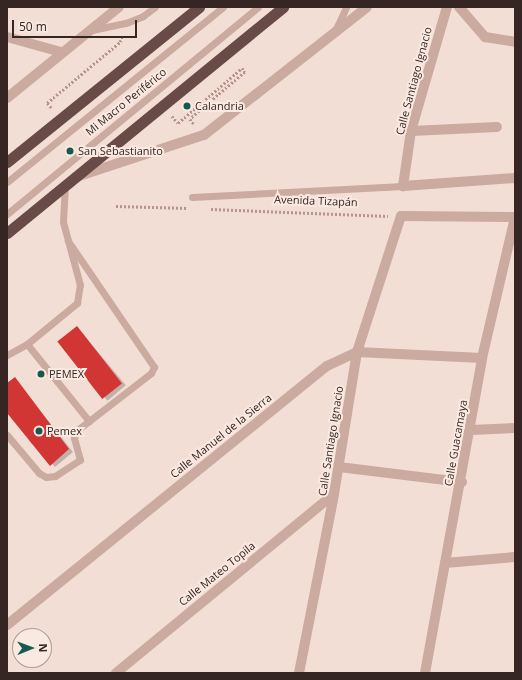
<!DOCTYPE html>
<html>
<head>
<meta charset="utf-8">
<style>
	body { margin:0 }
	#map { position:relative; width:522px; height:680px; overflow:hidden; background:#f3ded5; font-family:"Open Sans",sans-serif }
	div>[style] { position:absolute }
	.shadow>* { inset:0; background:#0003; transform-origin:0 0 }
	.building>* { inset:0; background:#d13635; transform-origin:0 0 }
	.path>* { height:2.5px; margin-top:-1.25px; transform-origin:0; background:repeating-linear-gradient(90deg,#b7938b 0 2px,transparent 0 4px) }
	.service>* { height:7px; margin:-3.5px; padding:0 3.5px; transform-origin:3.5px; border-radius:3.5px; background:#cbaaa0 }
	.minor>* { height:10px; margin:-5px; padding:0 5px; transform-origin:5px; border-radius:5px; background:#cbaaa0 }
	.tertiary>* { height:10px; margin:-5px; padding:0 5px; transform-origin:5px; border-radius:5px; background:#cbaaa0 }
	.trunk>* { height:11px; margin:-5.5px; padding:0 5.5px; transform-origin:5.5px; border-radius:5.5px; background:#684a47 }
	.dots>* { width:11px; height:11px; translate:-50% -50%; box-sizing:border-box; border:2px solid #fae9e1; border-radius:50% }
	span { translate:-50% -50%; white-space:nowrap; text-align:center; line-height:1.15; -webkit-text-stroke:4px #fae9e1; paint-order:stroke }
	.street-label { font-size:11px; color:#352624 }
	.poi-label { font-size:11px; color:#352624 }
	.left { translate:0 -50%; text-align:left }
	.frame { position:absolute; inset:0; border:8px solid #352624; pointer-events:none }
	.north { position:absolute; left:12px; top:628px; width:40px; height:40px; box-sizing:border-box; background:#fae9e1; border:1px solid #ab9b95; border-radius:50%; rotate:89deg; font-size:11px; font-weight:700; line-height:16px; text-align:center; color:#352624 }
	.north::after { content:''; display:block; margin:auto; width:14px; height:18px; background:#17594e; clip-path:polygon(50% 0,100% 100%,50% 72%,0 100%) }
	.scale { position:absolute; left:12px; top:20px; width:125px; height:18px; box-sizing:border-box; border:2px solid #352624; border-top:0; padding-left:5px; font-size:12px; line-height:14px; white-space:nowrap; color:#352624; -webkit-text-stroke:3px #fae9e1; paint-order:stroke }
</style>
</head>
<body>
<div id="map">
	<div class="shadow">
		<i style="left:77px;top:327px;width:76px;height:24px;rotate:50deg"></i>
		<i style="clip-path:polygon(15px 379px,73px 452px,55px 467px,7px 411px,7px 384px)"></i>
	</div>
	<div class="building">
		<i style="left:77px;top:326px;width:73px;height:25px;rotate:52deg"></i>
		<i style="clip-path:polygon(15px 377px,69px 449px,50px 466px,7px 413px,7px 383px)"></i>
	</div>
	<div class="path">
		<i style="left:51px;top:108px;width:6px;rotate:-129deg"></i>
		<i style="left:47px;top:103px;width:95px;rotate:-39.9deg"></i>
		<i style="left:120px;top:42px;width:6px;rotate:-72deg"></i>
		<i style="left:172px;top:116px;width:9px;rotate:49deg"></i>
		<i style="left:178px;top:123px;width:84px;rotate:-40.7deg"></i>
		<i style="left:242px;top:68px;width:5px;rotate:53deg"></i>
		<i style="left:245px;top:72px;width:72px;rotate:139.5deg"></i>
		<i style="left:190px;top:119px;width:6px;rotate:51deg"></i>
		<i style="left:116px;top:206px;width:72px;rotate:1.6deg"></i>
		<i style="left:211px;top:209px;width:177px;rotate:2.3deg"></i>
	</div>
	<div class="service">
		<i style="left:92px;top:30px;width:35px;rotate:-12deg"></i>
		<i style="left:126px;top:23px;width:18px;rotate:-22deg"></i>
		<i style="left:143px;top:16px;width:15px;rotate:-37deg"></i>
		<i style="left:335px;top:31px;width:26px;rotate:-65deg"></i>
		<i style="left:7px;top:182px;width:278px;rotate:-39deg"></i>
		<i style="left:192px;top:197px;width:211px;rotate:-3deg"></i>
		<i style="left:7px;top:214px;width:325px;rotate:-39.5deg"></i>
		<i style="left:27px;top:344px;width:99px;rotate:51.2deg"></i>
		<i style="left:7px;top:355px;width:23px;rotate:-29deg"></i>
		<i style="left:27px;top:344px;width:65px;rotate:-39.4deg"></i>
		<i style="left:77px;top:303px;width:18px;rotate:-81deg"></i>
		<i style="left:80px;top:285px;width:65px;rotate:-105.1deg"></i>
		<i style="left:63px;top:222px;width:36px;rotate:-87deg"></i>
		<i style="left:7px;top:435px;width:50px;rotate:49.9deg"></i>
		<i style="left:39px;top:473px;width:8px;rotate:30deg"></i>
		<i style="left:46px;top:477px;width:9px;rotate:-6deg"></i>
		<i style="left:55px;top:476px;width:30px;rotate:-33deg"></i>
		<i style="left:80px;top:460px;width:23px;rotate:-105deg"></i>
		<i style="left:74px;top:438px;width:7px;rotate:-74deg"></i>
		<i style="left:76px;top:431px;width:95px;rotate:-37.7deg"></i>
		<i style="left:151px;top:373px;width:7px;rotate:-63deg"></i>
		<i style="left:154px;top:367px;width:153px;rotate:-124.3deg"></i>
	</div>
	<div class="minor">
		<i style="left:447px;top:7px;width:129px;rotate:106.2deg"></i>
		<i style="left:411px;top:131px;width:56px;rotate:98.3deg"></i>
		<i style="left:403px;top:186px;width:112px;rotate:-4.1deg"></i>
		<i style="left:459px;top:7px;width:40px;rotate:49deg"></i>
		<i style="left:485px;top:37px;width:30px;rotate:9deg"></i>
		<i style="left:7px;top:37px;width:56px;rotate:15.5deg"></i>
		<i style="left:411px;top:131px;width:86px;rotate:-2.7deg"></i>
		<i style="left:471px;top:430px;width:44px;rotate:-2.6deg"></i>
		<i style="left:339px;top:467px;width:124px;rotate:7deg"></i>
		<i style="left:445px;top:563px;width:70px;rotate:-4.9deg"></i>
		<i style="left:7px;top:625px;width:412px;rotate:-39deg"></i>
		<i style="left:327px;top:366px;width:33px;rotate:-25deg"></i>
		<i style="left:357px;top:352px;width:125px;rotate:2.7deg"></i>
		<i style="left:116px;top:673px;width:282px;rotate:-39.4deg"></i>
		<i style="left:299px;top:673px;width:182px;rotate:-78.9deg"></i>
		<i style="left:334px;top:494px;width:144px;rotate:-80.8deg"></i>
		<i style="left:357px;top:352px;width:143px;rotate:-72.1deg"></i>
		<i style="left:401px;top:216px;width:114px;rotate:0.5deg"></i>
		<i style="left:425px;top:673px;width:320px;rotate:-79.7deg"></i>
		<i style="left:482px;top:358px;width:145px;rotate:-76.8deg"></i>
	</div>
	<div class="tertiary">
		<i style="left:7px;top:98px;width:144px;rotate:-39.1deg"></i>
		<i style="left:76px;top:177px;width:135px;rotate:-18.2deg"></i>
		<i style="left:204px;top:135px;width:207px;rotate:-38.1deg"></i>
	</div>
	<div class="trunk">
		<i style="left:7px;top:162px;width:247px;rotate:-38.9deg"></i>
		<i style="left:7px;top:233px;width:357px;rotate:-39.3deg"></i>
	</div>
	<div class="dots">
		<i style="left:187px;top:106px;background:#17594e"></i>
		<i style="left:70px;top:151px;background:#17594e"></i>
		<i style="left:41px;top:374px;background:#17594e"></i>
		<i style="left:39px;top:431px;background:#17594e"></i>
	</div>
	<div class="street-label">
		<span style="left:414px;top:81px;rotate:-75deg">Calle Santiago Ignacio</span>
		<span style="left:126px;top:102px;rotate:-39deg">Mi Macro Periférico</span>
		<span style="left:316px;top:201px;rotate:2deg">Avenida Tizapán</span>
		<span style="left:221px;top:436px;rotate:-39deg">Calle Manuel de la Sierra</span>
		<span style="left:331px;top:441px;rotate:-81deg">Calle Santiago Ignacio</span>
		<span style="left:456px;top:443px;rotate:-80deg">Calle Guacamaya</span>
		<span style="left:217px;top:574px;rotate:-39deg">Calle Mateo Topila</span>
	</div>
	<div class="poi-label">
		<span class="left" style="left:195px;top:106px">Calandria</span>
		<span class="left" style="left:78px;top:151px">San Sebastianito</span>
		<span class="left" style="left:49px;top:374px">PEMEX</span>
		<span class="left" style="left:47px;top:431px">Pemex</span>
	</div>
	<div class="frame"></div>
	<div class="north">N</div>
	<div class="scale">50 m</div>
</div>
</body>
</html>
